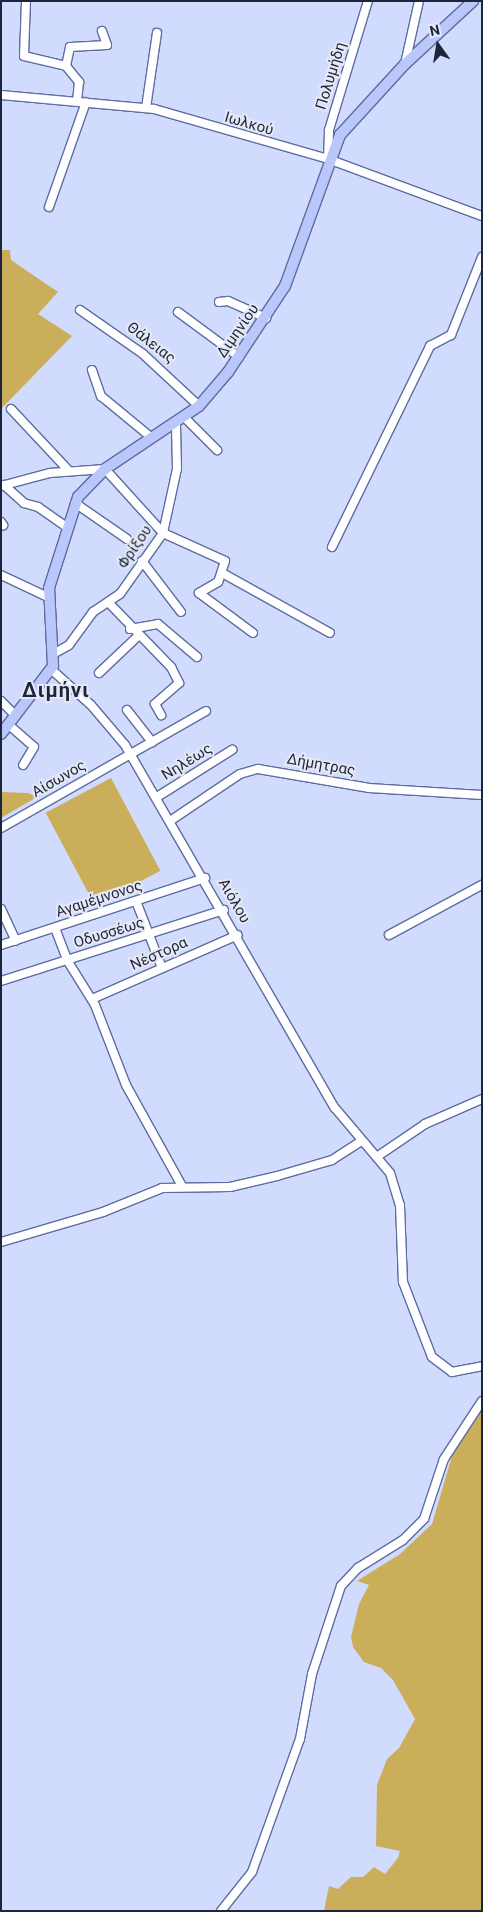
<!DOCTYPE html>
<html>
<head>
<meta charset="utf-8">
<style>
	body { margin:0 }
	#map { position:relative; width:483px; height:1912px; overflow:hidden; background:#d0dbfe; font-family:Roboto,sans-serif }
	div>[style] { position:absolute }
	.green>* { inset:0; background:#caae5a; transform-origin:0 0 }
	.roads { filter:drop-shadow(1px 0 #5e6ca0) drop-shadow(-1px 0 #5e6ca0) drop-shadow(0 1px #5e6ca0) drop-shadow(0 -1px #5e6ca0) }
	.minor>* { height:8px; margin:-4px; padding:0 4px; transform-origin:4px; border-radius:4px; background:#fff }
	.major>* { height:10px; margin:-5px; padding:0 5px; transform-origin:5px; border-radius:5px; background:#b9c7fb }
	span { translate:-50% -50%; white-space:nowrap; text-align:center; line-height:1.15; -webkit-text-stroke:4px #e5e9f5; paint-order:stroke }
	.street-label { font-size:15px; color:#1e243a }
	.district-label { font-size:20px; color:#1e243a; font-weight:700; letter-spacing:1px }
	.frame { position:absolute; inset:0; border:2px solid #1e243a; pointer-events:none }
	.north { position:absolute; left:413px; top:20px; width:50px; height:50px; -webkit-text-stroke:4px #e5e9f5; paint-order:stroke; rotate:347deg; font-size:14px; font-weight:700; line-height:20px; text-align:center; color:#1e243a }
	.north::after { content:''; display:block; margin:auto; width:18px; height:22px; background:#1e243a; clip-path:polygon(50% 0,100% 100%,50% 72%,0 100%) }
</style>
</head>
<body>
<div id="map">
	<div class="green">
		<i style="clip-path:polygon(1px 250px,10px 250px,11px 260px,58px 292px,38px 314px,72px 336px,1px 409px)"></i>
		<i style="left:111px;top:778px;width:105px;height:74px;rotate:62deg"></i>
		<i style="clip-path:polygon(1px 792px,28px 793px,37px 797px,1px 818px)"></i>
		<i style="clip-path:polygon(482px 1406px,482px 1911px,324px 1911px,329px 1886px,338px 1889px,351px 1877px,363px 1877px,374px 1867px,385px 1874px,398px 1858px,400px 1851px,376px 1846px,377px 1785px,387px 1759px,399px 1748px,415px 1719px,393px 1680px,381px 1668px,364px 1662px,353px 1647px,351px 1637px,359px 1604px,369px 1585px,357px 1581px,400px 1554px,432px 1524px,452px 1456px)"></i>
	</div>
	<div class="roads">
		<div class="minor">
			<i style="left:26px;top:1px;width:55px;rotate:92.1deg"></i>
			<i style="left:24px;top:56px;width:43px;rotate:13.4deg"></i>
			<i style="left:66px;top:66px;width:21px;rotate:51deg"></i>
			<i style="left:79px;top:82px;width:20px;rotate:96deg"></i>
			<i style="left:405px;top:64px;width:65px;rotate:-77.5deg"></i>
			<i style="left:66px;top:66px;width:19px;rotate:-78deg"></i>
			<i style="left:70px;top:47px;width:37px;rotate:-3deg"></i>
			<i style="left:107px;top:45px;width:15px;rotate:-110deg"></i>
			<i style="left:1px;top:95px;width:154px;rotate:5.2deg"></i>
			<i style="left:154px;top:109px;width:181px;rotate:16deg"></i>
			<i style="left:328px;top:159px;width:164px;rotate:20.3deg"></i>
			<i style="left:146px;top:108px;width:76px;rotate:-81.7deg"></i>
			<i style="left:328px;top:159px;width:29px;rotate:-88deg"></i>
			<i style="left:329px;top:130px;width:135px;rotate:-73.2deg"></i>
			<i style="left:49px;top:207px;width:111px;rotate:-70.6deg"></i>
			<i style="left:219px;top:302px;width:9px;rotate:-6deg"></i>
			<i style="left:228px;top:301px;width:42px;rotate:24.1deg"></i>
			<i style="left:80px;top:310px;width:77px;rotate:34.9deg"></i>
			<i style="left:143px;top:354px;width:76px;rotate:42.9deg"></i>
			<i style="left:178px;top:312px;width:76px;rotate:36.4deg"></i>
			<i style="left:92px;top:370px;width:28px;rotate:71deg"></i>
			<i style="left:101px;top:396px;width:66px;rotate:39.5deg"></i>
			<i style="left:11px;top:409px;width:85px;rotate:46.9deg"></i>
			<i style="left:184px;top:417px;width:47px;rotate:45deg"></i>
			<i style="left:4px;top:485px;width:27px;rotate:42deg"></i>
			<i style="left:24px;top:503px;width:15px;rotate:16deg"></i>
			<i style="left:38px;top:507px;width:35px;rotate:35deg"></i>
			<i style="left:1px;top:486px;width:51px;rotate:-14.9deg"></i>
			<i style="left:50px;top:473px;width:55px;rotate:-4.2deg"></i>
			<i style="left:105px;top:469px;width:86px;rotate:47.8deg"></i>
			<i style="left:163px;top:533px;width:68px;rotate:24.3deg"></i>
			<i style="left:225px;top:561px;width:22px;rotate:108deg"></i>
			<i style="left:218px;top:582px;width:22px;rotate:150deg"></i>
			<i style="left:199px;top:593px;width:67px;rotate:36.5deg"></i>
			<i style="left:75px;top:503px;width:63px;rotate:34.7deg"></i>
			<i style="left:1px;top:522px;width:4px;rotate:56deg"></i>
			<i style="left:332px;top:547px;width:224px;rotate:-64deg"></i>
			<i style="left:430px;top:346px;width:24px;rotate:-28deg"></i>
			<i style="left:451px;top:335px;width:84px;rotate:-68.3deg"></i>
			<i style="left:142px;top:561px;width:64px;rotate:52.6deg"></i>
			<i style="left:224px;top:574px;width:121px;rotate:29.1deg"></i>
			<i style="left:1px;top:575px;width:52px;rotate:25.1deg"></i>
			<i style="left:108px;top:602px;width:91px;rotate:45.9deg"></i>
			<i style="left:171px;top:667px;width:18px;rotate:63deg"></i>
			<i style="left:179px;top:683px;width:32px;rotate:139deg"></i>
			<i style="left:155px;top:704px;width:13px;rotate:61deg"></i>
			<i style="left:130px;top:629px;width:28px;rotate:-10deg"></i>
			<i style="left:158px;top:624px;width:51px;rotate:40.2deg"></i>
			<i style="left:53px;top:654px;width:18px;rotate:-29deg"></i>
			<i style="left:69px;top:645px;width:41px;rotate:-54deg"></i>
			<i style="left:93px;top:612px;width:32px;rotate:-34deg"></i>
			<i style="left:120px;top:594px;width:75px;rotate:-54.8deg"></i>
			<i style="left:163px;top:533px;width:66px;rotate:-77.7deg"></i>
			<i style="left:177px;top:469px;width:45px;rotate:-91.3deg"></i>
			<i style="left:52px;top:670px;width:52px;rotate:41.9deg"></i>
			<i style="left:91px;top:705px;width:52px;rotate:49.6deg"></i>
			<i style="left:125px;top:745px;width:419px;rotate:60deg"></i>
			<i style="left:335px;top:1108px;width:85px;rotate:49.8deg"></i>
			<i style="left:390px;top:1173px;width:34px;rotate:73deg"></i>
			<i style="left:400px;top:1205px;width:77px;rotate:87.8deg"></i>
			<i style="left:403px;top:1282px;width:80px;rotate:68.9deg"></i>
			<i style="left:432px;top:1357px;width:25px;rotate:37deg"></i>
			<i style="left:452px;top:1372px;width:31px;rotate:-11deg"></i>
			<i style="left:99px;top:673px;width:54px;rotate:-43.5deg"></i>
			<i style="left:1px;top:701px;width:21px;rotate:45deg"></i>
			<i style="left:127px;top:710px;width:41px;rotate:52deg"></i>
			<i style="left:9px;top:725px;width:33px;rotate:41deg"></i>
			<i style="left:34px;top:747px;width:21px;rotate:121deg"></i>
			<i style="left:157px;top:797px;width:89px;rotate:-32.1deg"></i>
			<i style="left:170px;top:821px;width:84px;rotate:-33.9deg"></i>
			<i style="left:240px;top:774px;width:19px;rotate:-16deg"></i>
			<i style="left:258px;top:769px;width:113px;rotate:9.7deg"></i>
			<i style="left:369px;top:788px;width:113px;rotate:3.5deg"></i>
			<i style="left:1px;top:828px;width:236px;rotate:-29.7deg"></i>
			<i style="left:136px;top:901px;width:72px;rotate:68.8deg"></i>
			<i style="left:1px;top:909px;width:35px;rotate:65deg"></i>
			<i style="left:55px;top:928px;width:34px;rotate:69deg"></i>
			<i style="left:67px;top:960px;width:53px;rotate:58.1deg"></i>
			<i style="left:95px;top:1005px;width:86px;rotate:68.8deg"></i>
			<i style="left:126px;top:1085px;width:115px;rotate:61deg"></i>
			<i style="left:389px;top:935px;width:106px;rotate:-28.3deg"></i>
			<i style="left:1px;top:945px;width:215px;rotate:-18.2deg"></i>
			<i style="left:1px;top:981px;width:234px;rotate:-17.7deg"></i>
			<i style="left:92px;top:999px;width:159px;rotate:-23.7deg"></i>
			<i style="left:378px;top:1156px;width:57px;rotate:-34.2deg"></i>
			<i style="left:425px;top:1124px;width:62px;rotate:-23.7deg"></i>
			<i style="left:1px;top:1242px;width:106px;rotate:-16.4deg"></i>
			<i style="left:103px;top:1212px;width:64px;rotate:-22.1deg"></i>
			<i style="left:162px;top:1188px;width:68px;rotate:-0.8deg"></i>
			<i style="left:230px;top:1187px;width:48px;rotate:-13.2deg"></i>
			<i style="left:277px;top:1176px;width:57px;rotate:-16.2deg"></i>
			<i style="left:332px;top:1160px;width:33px;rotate:-33deg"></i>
			<i style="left:221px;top:1911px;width:50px;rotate:-51.5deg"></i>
			<i style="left:252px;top:1872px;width:141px;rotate:-70.2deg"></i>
			<i style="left:300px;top:1739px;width:66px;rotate:-79.5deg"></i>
			<i style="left:312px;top:1674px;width:93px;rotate:-71.8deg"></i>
			<i style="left:341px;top:1586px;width:25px;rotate:-47deg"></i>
			<i style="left:358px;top:1568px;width:53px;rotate:-31.9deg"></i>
			<i style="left:403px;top:1540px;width:30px;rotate:-45deg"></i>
			<i style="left:424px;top:1519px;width:63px;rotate:-71.6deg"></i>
			<i style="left:444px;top:1459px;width:69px;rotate:-56.8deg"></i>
		</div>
		<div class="major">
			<i style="left:1px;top:734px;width:86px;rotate:-52.6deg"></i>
			<i style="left:53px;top:666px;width:78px;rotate:-92.9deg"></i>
			<i style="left:49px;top:588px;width:96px;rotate:-72.3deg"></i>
			<i style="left:78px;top:497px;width:39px;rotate:-46deg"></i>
			<i style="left:105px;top:469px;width:113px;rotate:-33.8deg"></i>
			<i style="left:199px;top:406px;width:45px;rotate:-49.5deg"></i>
			<i style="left:228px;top:372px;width:103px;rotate:-56.5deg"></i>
			<i style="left:285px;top:286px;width:161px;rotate:-70deg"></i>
			<i style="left:340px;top:135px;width:96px;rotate:-47.5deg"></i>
			<i style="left:405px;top:64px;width:93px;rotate:-42.8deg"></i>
		</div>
	</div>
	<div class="street-label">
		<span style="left:331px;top:76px;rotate:-73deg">Πολυμήδη</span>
		<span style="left:249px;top:124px;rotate:16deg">Ιωλκού</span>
		<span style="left:238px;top:331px;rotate:-55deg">Διμηνίου</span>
		<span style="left:151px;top:343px;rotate:38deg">Θάλειας</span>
		<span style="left:135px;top:547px;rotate:-56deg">Φρίξου</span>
		<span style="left:187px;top:762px;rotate:-32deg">Νηλέως</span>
		<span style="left:321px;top:765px;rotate:10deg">Δήμητρας</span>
		<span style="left:59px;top:779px;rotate:-30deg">Αίσωνος</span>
		<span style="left:99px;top:899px;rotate:-18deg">Αγαμέμνονος</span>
		<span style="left:234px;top:901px;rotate:60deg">Αιόλου</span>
		<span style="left:109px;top:933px;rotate:-17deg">Οδυσσέως</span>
		<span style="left:159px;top:954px;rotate:-24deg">Νέστορα</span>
	</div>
	<div class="district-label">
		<span style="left:56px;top:690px">Διμήνι</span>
	</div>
	<div class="frame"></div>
	<div class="north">N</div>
</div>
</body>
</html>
